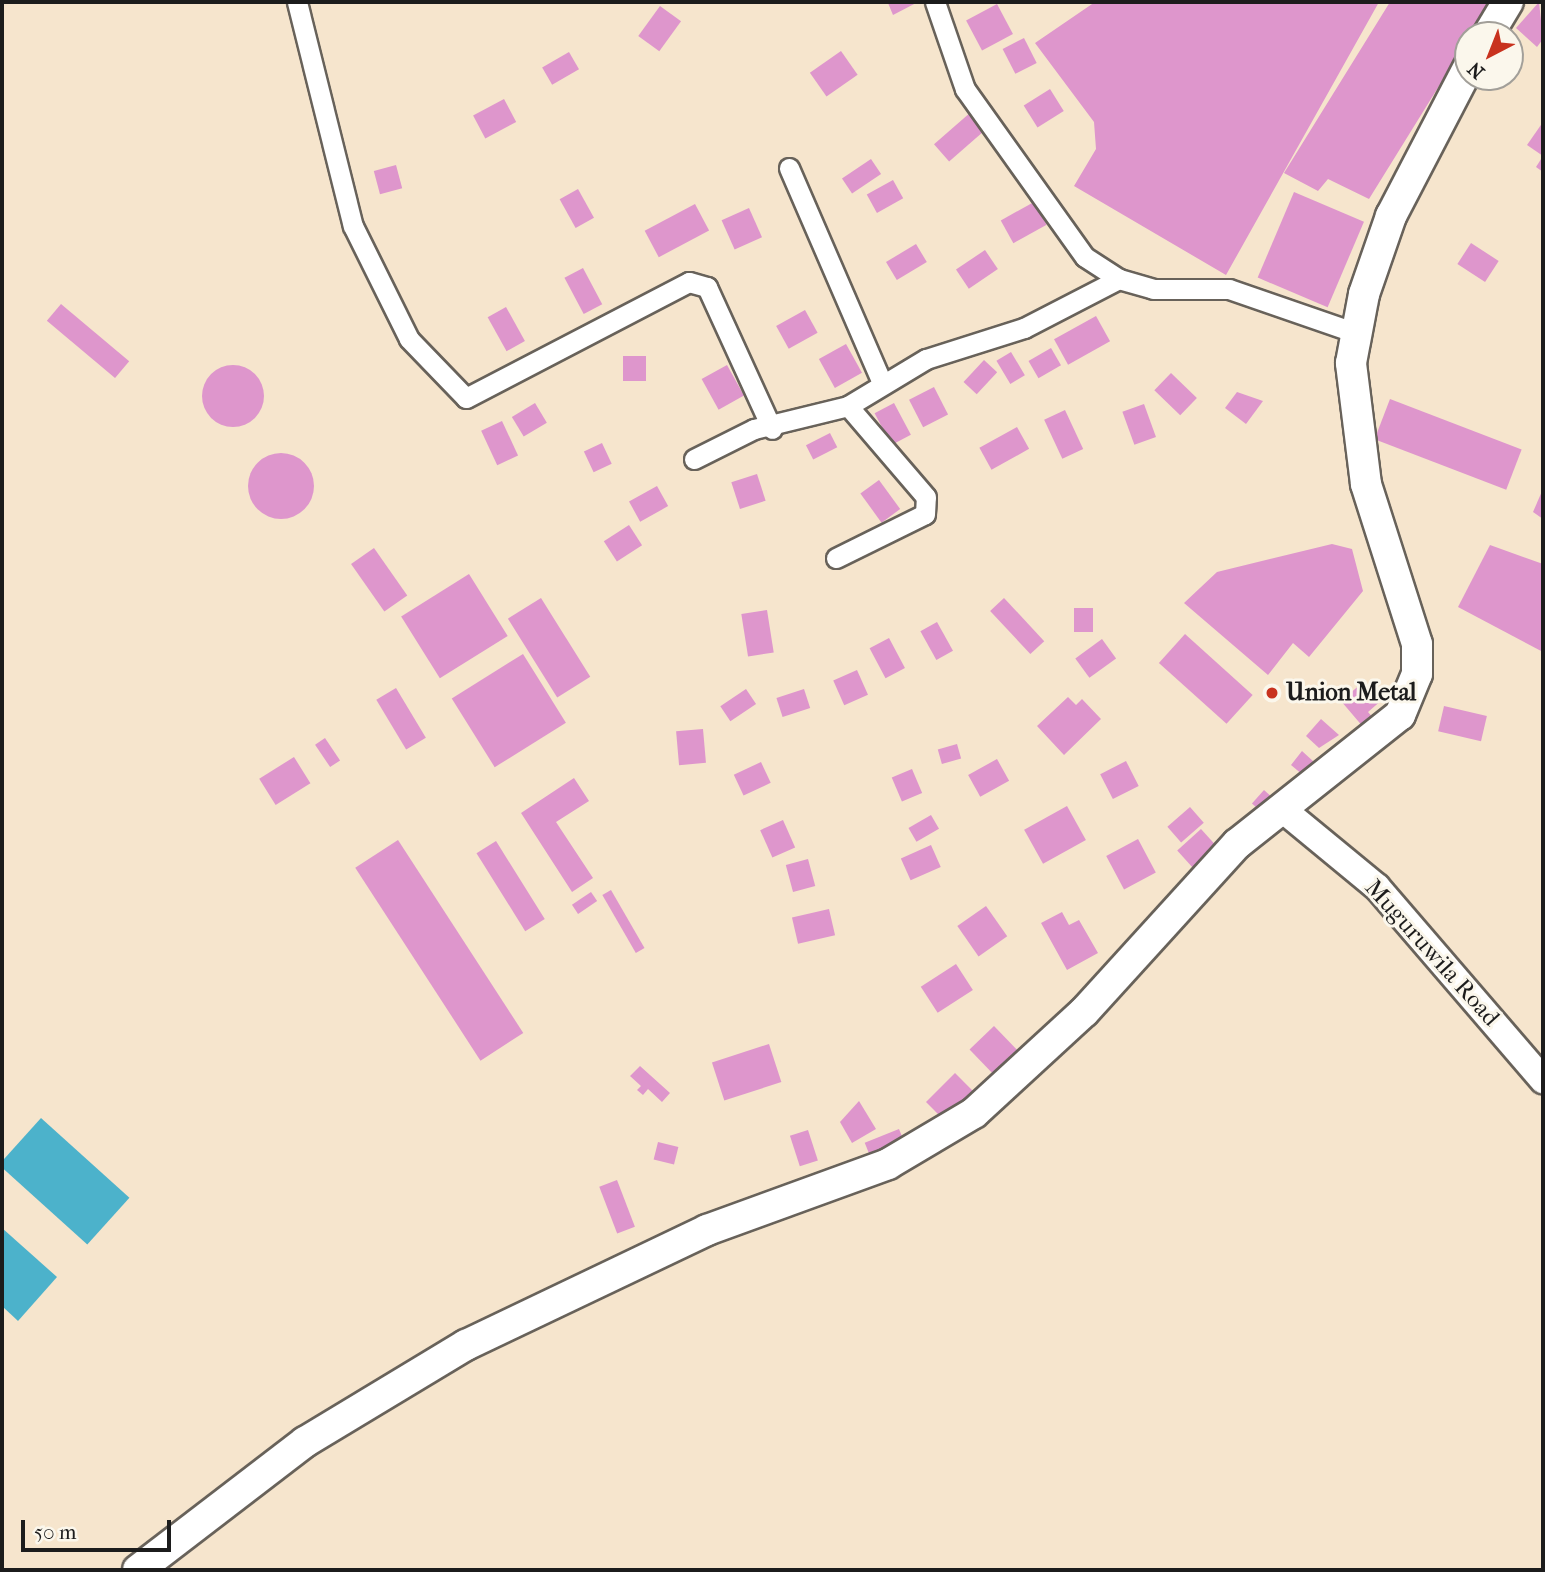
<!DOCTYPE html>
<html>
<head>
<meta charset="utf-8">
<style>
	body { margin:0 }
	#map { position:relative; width:1545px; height:1572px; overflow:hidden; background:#f6e5cd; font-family:"IM FELL French Canon",serif }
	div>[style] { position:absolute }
	.water>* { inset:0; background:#4cb2cb; transform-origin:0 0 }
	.building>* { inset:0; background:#de96cc; transform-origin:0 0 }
	.round { border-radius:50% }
	.roads { filter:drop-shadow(2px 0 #68625a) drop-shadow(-2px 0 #68625a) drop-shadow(0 2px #68625a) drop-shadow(0 -2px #68625a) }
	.street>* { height:19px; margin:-9.5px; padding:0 9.5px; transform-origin:9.5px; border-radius:9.5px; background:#fff }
	.secondary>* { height:26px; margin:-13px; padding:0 13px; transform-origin:13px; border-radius:13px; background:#fff }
	.primary>* { height:30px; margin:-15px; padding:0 15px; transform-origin:15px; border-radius:15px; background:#fff }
	.dots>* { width:19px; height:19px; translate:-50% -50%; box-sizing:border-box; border:4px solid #fbf7ec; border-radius:50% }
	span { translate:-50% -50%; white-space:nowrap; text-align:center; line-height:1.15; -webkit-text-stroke:6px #fbf7ec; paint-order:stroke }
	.poi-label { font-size:24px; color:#1c1c1c; font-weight:700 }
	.left { translate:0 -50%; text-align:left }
	.street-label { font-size:24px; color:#1c1c1c }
	.frame { position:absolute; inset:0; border:4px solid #1c1c1c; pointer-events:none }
	.north { position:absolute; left:1454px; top:21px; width:70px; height:70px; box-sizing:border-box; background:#fbf7ec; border:2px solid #a29f99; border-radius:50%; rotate:222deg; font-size:19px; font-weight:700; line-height:28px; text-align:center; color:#1c1c1c }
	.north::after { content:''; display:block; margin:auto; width:24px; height:32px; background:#c8321e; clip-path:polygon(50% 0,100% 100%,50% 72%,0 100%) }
	.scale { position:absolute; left:21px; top:1520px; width:150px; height:32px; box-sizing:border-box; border:4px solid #1c1c1c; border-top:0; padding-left:9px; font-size:21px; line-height:24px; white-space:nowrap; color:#1c1c1c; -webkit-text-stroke:5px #fbf7ec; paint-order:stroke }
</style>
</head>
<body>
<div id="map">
	<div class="water">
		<i style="left:41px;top:1118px;width:119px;height:63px;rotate:42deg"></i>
		<i style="clip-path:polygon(2px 1228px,57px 1277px,18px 1321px,2px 1306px)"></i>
	</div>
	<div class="building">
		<i style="clip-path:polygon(918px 2px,893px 15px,888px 3px,890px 2px)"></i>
		<i style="clip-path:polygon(1095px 2px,1379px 2px,1226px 275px,1074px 186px,1096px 149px,1094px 122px,1035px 43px)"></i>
		<i style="clip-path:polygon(1390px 2px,1491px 2px,1369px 199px,1328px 179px,1318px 191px,1284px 173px)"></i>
		<i style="clip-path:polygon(1539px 2px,1543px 39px,1537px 47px,1516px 28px)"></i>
		<i style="left:997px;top:4px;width:34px;height:35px;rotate:62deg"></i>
		<i style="left:660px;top:6px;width:26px;height:37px;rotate:36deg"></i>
		<i style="left:1024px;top:38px;width:28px;height:24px;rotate:63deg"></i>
		<i style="left:841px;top:51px;width:29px;height:38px;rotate:55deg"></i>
		<i style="left:569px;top:52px;width:20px;height:31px;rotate:60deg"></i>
		<i style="left:1050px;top:89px;width:26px;height:31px;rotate:58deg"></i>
		<i style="left:504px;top:99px;width:26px;height:35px;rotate:62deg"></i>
		<i style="left:971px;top:112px;width:23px;height:49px;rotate:49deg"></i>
		<i style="clip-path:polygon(1543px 122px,1543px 156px,1527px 145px)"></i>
		<i style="clip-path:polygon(1543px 156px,1543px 172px,1536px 167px)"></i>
		<i style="left:871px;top:159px;width:18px;height:35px;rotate:56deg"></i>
		<i style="left:396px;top:165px;width:24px;height:23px;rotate:75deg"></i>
		<i style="left:893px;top:180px;width:21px;height:30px;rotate:61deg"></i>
		<i style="left:578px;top:189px;width:33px;height:21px;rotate:61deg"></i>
		<i style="left:1294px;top:192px;width:76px;height:93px;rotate:23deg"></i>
		<i style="left:1034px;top:202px;width:26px;height:38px;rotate:61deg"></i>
		<i style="left:695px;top:204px;width:30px;height:57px;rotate:62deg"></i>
		<i style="left:749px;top:208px;width:32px;height:30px;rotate:66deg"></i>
		<i style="left:1471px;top:243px;width:33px;height:25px;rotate:33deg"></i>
		<i style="left:916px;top:244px;width:21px;height:35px;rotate:59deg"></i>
		<i style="left:985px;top:250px;width:23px;height:35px;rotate:56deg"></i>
		<i style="left:583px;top:268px;width:41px;height:21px;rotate:62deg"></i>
		<i style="left:61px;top:304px;width:89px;height:22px;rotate:40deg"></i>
		<i style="left:506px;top:307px;width:39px;height:21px;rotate:61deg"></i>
		<i style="left:805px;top:310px;width:26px;height:33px;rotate:61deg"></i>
		<i style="left:1096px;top:316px;width:29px;height:48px;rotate:61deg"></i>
		<i style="left:846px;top:344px;width:33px;height:31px;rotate:61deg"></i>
		<i style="left:1051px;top:348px;width:20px;height:26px;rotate:60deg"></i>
		<i style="left:1011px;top:352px;width:27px;height:17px;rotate:59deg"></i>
		<i style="left:623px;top:356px;width:23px;height:25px"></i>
		<i style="left:984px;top:360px;width:18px;height:30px;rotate:43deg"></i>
		<i class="round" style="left:202px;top:365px;width:62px;height:62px"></i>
		<i style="left:727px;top:365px;width:35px;height:29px;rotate:61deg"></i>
		<i style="left:1171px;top:373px;width:36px;height:24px;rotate:44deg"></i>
		<i style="left:934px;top:387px;width:31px;height:28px;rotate:63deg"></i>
		<i style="clip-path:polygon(1237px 392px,1263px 401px,1246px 424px,1225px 408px)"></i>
		<i style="left:1390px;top:399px;width:141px;height:43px;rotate:21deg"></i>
		<i style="left:535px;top:403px;width:23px;height:27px;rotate:59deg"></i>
		<i style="left:894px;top:403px;width:36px;height:22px;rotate:62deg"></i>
		<i style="left:1144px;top:404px;width:35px;height:23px;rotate:70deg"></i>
		<i style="left:1065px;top:410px;width:43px;height:23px;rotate:65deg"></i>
		<i style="left:502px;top:421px;width:38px;height:23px;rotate:65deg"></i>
		<i style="left:1017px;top:427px;width:25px;height:43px;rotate:61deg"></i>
		<i style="left:830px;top:433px;width:16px;height:27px;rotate:63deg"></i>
		<i style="left:602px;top:443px;width:23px;height:20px;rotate:65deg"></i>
		<i class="round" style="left:248px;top:453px;width:66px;height:66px"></i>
		<i style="left:757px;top:474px;width:28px;height:27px;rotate:72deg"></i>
		<i style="left:879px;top:480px;width:36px;height:23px;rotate:54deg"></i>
		<i style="left:657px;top:486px;width:23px;height:32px;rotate:61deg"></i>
		<i style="clip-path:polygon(1543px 489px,1543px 519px,1533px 512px)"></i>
		<i style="left:629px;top:525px;width:24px;height:30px;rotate:57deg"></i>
		<i style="clip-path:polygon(1332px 544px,1352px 549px,1363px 591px,1309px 657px,1293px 643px,1268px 675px,1184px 603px,1217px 572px)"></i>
		<i style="clip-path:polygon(1490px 545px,1543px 564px,1543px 652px,1458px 607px)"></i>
		<i style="left:374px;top:548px;width:58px;height:28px;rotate:55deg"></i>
		<i style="left:469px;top:574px;width:73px;height:80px;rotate:58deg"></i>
		<i style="left:541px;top:598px;width:93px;height:39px;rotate:58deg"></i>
		<i style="left:1004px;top:598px;width:59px;height:19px;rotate:47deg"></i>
		<i style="left:1074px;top:608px;width:19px;height:24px"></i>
		<i style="left:767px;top:610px;width:43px;height:26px;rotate:81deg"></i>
		<i style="left:937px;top:622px;width:33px;height:19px;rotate:61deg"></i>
		<i style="left:1185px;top:634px;width:91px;height:39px;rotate:42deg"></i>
		<i style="left:889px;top:638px;width:34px;height:22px;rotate:62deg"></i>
		<i style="left:1102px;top:639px;width:24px;height:33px;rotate:54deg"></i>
		<i style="left:523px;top:654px;width:81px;height:84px;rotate:58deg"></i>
		<i style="left:857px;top:670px;width:27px;height:26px;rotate:66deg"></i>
		<i style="clip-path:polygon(1362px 683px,1383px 699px,1368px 712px,1374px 719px,1364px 728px,1341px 701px)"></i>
		<i style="left:396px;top:688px;width:58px;height:23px;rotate:59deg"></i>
		<i style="left:746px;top:689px;width:18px;height:31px;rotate:56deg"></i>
		<i style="left:804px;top:689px;width:20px;height:29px;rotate:72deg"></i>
		<i style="clip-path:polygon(1068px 697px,1076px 705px,1082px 699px,1101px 719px,1064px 755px,1037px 726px)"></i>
		<i style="left:1444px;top:706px;width:44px;height:26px;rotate:13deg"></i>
		<i style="clip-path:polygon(1321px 719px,1339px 735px,1319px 748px,1306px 736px)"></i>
		<i style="left:703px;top:729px;width:34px;height:27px;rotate:85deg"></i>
		<i style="left:325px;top:738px;width:27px;height:12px;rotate:56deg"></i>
		<i style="left:957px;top:744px;width:15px;height:20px;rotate:74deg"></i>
		<i style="clip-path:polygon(1302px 751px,1314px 762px,1325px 764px,1303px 775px,1291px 765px)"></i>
		<i style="left:294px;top:757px;width:31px;height:41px;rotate:58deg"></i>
		<i style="left:997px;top:759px;width:25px;height:33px;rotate:61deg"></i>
		<i style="left:1126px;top:761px;width:28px;height:29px;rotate:63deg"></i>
		<i style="left:761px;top:762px;width:23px;height:30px;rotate:65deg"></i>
		<i style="left:912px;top:769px;width:26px;height:22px;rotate:67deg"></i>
		<i style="clip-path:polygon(574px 778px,589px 801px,556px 822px,593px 878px,572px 892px,521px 813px)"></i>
		<i style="left:1264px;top:790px;width:15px;height:18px;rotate:42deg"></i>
		<i style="left:1067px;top:806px;width:39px;height:49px;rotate:61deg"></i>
		<i style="left:1190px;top:807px;width:21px;height:30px;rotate:49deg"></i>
		<i style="left:931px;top:815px;width:16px;height:26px;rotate:60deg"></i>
		<i style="left:783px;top:820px;width:30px;height:25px;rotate:66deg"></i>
		<i style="left:1201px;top:829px;width:24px;height:32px;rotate:48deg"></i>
		<i style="left:1138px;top:839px;width:38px;height:36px;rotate:62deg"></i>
		<i style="left:398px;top:840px;width:230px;height:51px;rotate:57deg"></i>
		<i style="left:496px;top:841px;width:92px;height:23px;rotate:58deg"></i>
		<i style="left:931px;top:845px;width:24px;height:33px;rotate:66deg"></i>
		<i style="left:808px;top:859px;width:28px;height:23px;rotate:75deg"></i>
		<i style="left:611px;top:890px;width:67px;height:10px;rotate:60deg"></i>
		<i style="left:591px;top:892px;width:11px;height:23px;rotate:56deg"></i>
		<i style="left:986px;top:906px;width:37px;height:35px;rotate:55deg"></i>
		<i style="left:829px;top:909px;width:27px;height:38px;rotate:77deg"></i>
		<i style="clip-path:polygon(1062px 912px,1069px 925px,1079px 920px,1098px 953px,1067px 970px,1041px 923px)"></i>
		<i style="left:956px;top:964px;width:31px;height:42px;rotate:57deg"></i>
		<i style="left:994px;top:1026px;width:33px;height:34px;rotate:46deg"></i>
		<i style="left:769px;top:1044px;width:40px;height:60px;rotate:72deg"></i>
		<i style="clip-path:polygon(640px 1066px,670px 1093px,662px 1102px,648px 1089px,643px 1095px,637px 1090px,641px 1086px,630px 1076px)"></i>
		<i style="left:955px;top:1073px;width:25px;height:41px;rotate:45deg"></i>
		<i style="clip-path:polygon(859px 1101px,876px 1129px,852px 1143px,840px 1122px)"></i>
		<i style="left:899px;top:1129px;width:24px;height:37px;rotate:68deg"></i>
		<i style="left:808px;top:1130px;width:32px;height:19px;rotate:72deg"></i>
		<i style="left:658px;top:1142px;width:21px;height:18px;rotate:14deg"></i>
		<i style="left:617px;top:1180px;width:50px;height:19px;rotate:69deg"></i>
	</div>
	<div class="roads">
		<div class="street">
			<i style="left:297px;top:2px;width:231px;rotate:76deg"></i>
			<i style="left:353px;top:226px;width:126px;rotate:63.6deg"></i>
			<i style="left:409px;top:339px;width:82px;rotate:46deg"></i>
			<i style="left:466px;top:398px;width:251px;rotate:-27.5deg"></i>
			<i style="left:689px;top:282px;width:19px;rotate:16deg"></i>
			<i style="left:707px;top:287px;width:156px;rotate:65.4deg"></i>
			<i style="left:935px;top:2px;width:92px;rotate:71deg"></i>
			<i style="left:965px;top:89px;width:206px;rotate:54.5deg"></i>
			<i style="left:1085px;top:257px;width:40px;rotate:32.9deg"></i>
			<i style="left:1119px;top:279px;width:35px;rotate:16deg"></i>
			<i style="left:1153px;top:289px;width:76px"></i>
			<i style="left:1229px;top:289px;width:134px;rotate:19.1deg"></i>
			<i style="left:789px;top:168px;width:236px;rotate:66.6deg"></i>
			<i style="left:694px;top:459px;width:67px;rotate:-26.6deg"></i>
			<i style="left:754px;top:429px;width:97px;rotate:-13.7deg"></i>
			<i style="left:848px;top:406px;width:91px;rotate:-31.1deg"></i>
			<i style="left:926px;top:359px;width:103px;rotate:-17.6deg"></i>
			<i style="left:1024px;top:328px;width:107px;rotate:-27.3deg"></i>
			<i style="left:836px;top:558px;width:99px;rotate:-26.3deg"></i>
			<i style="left:925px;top:514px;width:17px;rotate:-87deg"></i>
			<i style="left:926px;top:497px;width:120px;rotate:-130.6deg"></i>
		</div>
		<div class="secondary">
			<i style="left:1281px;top:808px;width:124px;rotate:39.5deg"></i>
			<i style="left:1377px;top:887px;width:255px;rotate:49.3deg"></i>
		</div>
		<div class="primary">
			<i style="left:1488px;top:35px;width:39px;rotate:-59deg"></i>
			<i style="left:138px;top:1570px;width:210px;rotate:-37.5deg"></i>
			<i style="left:305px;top:1442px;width:188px;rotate:-31.1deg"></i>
			<i style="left:466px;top:1345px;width:267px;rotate:-25.5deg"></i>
			<i style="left:707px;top:1230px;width:193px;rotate:-20deg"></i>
			<i style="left:888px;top:1164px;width:100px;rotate:-30.7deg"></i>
			<i style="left:974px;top:1113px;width:149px;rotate:-42.6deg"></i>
			<i style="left:1084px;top:1012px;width:227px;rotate:-47.7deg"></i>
			<i style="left:1237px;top:844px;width:208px;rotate:-38.4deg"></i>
			<i style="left:1400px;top:715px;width:44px;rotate:-67.5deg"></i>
			<i style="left:1417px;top:674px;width:30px;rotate:-90deg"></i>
			<i style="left:1417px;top:644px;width:168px;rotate:-107.7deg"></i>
			<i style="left:1366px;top:484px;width:122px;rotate:-97.1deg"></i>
			<i style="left:1351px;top:363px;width:70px;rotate:-79.3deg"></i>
			<i style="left:1364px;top:294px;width:83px;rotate:-70.9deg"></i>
			<i style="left:1391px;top:216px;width:167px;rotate:-62.5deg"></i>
		</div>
	</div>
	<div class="dots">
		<i style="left:1272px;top:693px;background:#c8321e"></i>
	</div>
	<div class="poi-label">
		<span class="left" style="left:1286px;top:693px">Union Metal</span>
	</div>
	<div class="street-label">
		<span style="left:1432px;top:953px;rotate:48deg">Muguruwila Road</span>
	</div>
	<div class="frame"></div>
	<div class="north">N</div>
	<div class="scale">50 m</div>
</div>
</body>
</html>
